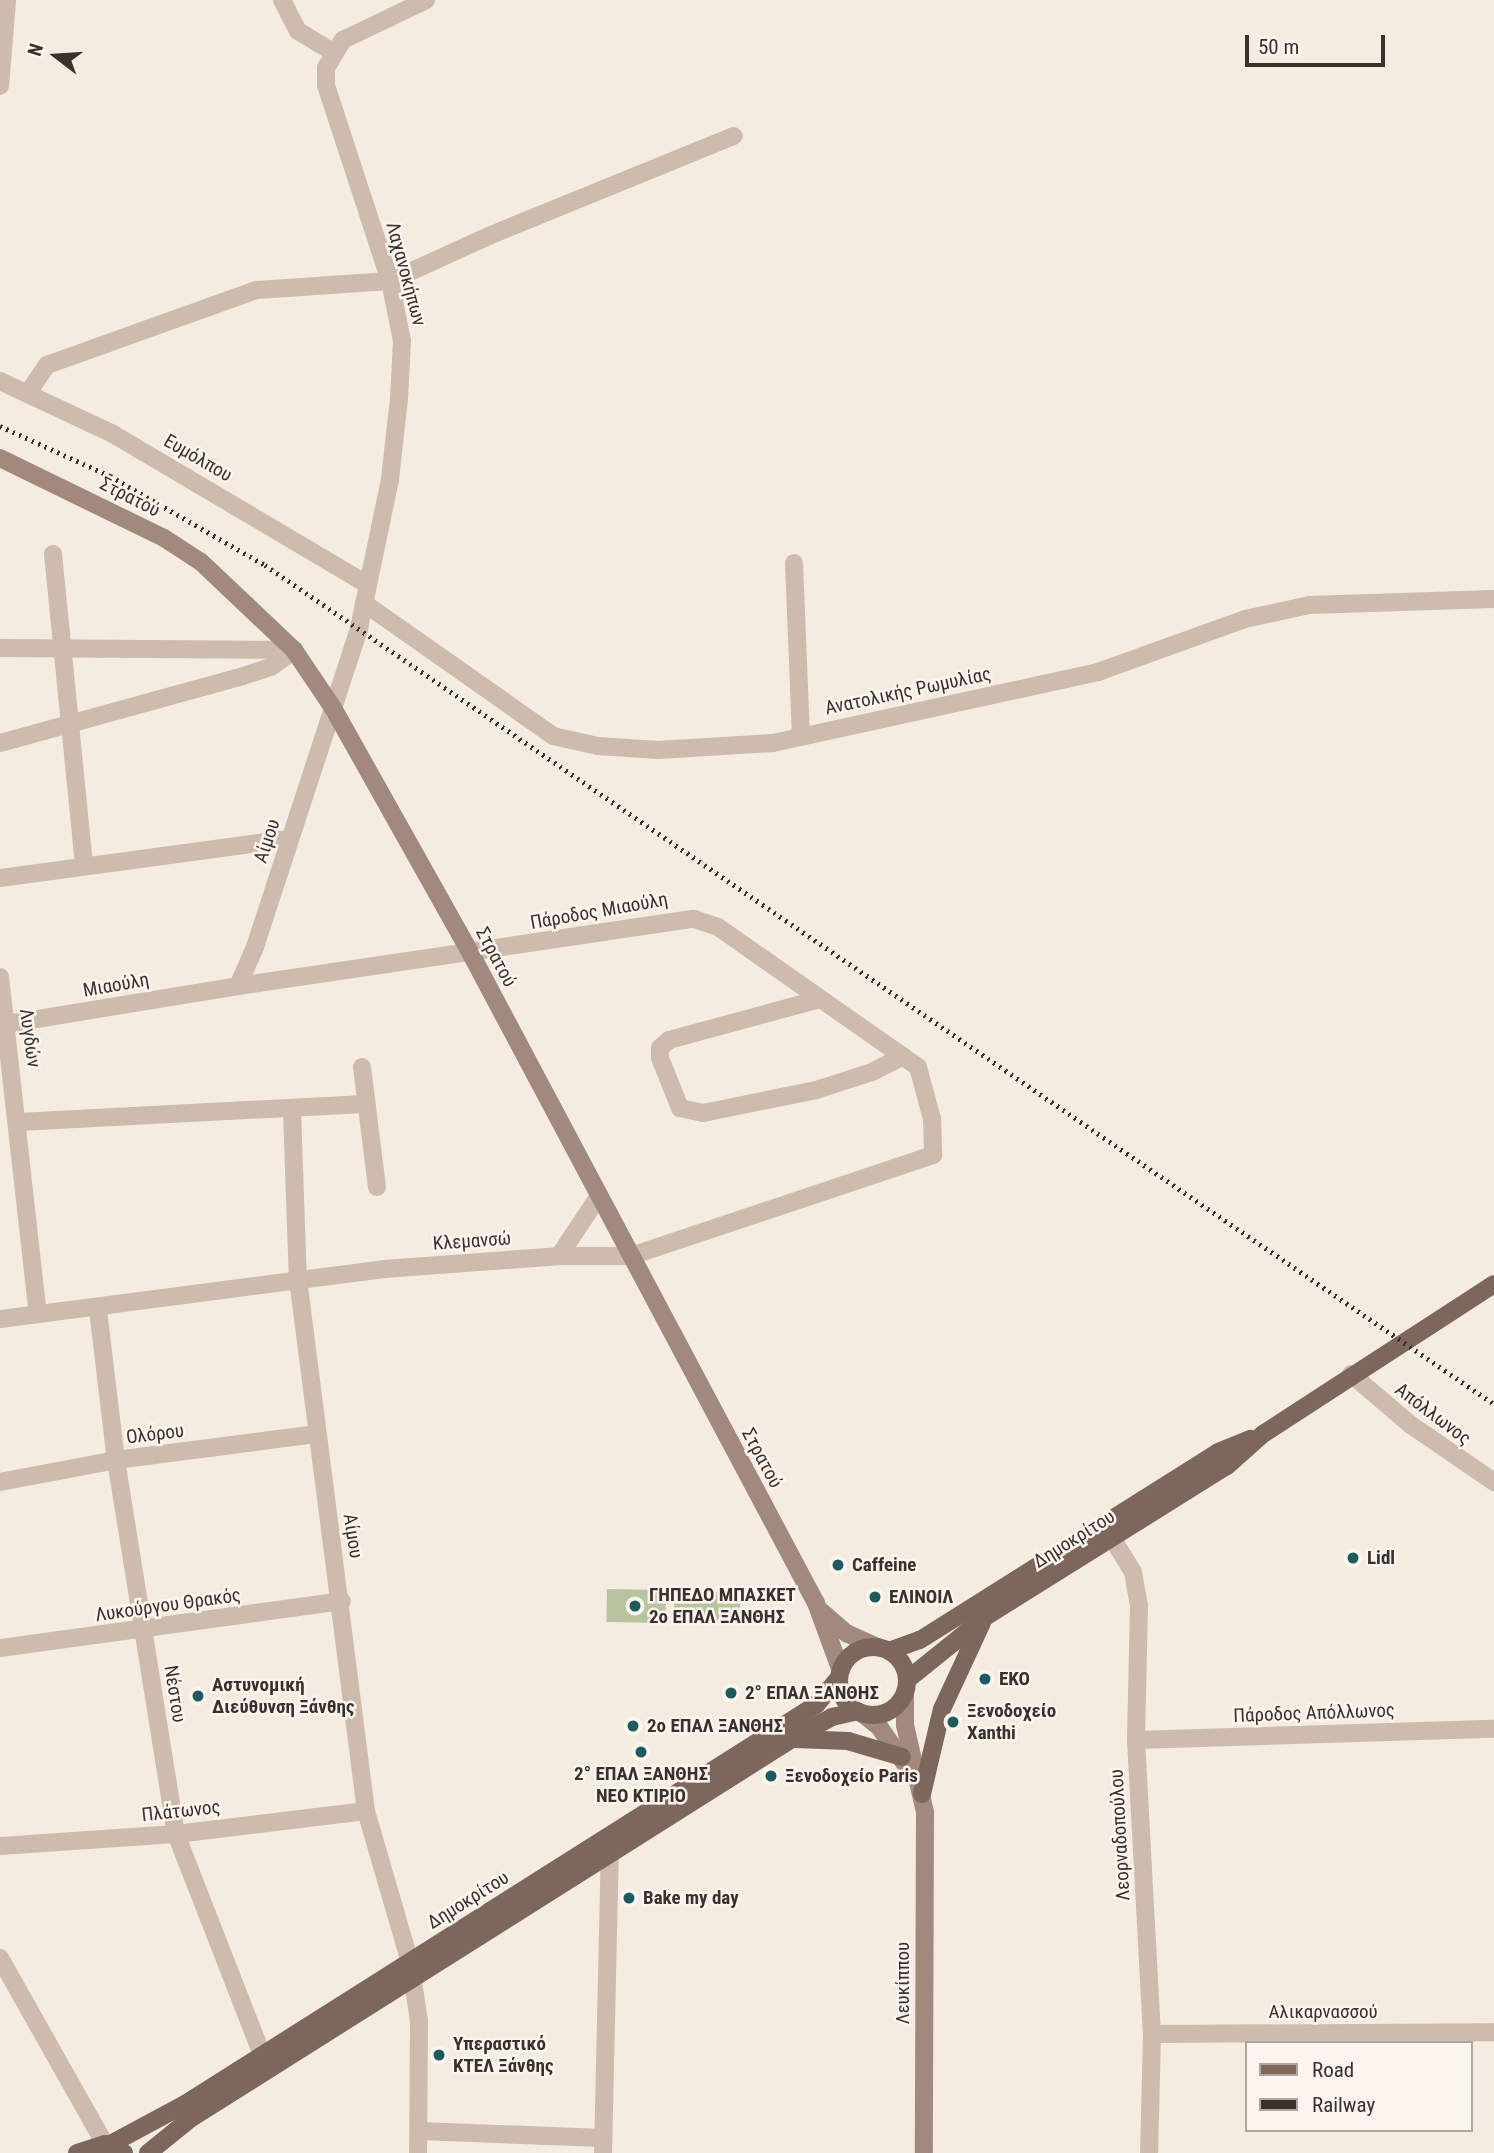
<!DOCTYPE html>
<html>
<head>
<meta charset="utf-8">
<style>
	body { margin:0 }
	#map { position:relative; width:1494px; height:2153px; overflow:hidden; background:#f4ebe1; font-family:"Roboto Condensed",sans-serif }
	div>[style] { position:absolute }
	.green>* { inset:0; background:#b8c4a0; transform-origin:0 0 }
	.minor>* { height:18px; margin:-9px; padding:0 9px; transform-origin:9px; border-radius:9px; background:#cdbbac }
	.tertiary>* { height:18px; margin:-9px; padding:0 9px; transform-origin:9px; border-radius:9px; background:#cdbbac }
	.secondary>* { height:18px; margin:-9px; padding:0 9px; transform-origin:9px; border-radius:9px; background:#a18a7d }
	.primary>* { height:18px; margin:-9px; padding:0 9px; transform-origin:9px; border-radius:9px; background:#7d675c }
	.primary>.ring { margin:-9px; padding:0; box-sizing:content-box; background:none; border:18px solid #7d675c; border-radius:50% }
	.rail>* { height:5px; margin-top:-2.5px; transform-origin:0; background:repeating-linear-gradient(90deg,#3b302b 0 2px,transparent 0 7px) }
	.dots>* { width:19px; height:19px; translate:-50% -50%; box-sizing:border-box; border:4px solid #fbf5ee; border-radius:50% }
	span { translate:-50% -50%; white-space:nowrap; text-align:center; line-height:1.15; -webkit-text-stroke:5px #fbf5ee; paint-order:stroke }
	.street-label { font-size:19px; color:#3b302b }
	.poi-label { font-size:19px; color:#3b302b; font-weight:700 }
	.left { translate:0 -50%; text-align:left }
	.legend { position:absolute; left:1245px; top:2041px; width:228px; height:91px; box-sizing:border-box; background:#fbf5ee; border:2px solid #aea6a0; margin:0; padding:9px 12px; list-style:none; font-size:21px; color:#3b302b }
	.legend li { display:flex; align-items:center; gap:14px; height:35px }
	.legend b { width:35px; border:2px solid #aea6a0 }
	.north { position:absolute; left:21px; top:21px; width:70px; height:70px; -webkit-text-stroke:5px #fbf5ee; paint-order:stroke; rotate:287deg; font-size:19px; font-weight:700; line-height:28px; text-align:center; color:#3b302b }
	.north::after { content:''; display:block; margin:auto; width:24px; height:32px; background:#3b302b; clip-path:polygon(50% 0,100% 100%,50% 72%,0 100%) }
	.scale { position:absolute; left:1245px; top:35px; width:140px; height:32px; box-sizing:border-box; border:4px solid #3b302b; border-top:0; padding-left:9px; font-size:21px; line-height:24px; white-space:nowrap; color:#3b302b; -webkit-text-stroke:5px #fbf5ee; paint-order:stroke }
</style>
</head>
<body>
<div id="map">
	<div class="green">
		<i style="left:607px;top:1589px;width:59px;height:33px;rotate:1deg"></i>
		<i style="left:674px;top:1592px;width:66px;height:28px"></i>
	</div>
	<div class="minor">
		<i style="left:282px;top:0;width:35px;rotate:63deg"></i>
		<i style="left:298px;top:31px;width:41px;rotate:31deg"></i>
		<i style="left:0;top:86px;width:86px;rotate:-85.3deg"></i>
		<i style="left:0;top:381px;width:125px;rotate:25.1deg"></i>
		<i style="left:113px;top:434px;width:295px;rotate:30.6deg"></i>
		<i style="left:28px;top:393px;width:34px;rotate:-56deg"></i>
		<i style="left:47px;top:365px;width:223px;rotate:-19.7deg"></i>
		<i style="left:257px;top:290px;width:133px;rotate:-3.9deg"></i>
		<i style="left:390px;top:281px;width:111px;rotate:-24.5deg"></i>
		<i style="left:491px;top:235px;width:262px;rotate:-22.2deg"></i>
		<i style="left:53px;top:554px;width:313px;rotate:84.3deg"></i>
		<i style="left:794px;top:563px;width:174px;rotate:87.7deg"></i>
		<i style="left:364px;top:603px;width:231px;rotate:35.1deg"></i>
		<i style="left:553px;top:736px;width:46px;rotate:12.5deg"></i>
		<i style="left:598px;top:746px;width:60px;rotate:3.8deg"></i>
		<i style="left:658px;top:750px;width:115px;rotate:-3.5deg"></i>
		<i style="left:773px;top:743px;width:333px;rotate:-12.3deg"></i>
		<i style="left:1098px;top:672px;width:156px;rotate:-19.8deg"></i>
		<i style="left:1245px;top:619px;width:66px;rotate:-12.2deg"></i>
		<i style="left:1310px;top:605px;width:184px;rotate:-1.9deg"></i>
		<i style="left:0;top:648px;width:294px;rotate:0.4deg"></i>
		<i style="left:0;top:743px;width:252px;rotate:-15.4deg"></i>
		<i style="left:243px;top:676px;width:29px;rotate:-18deg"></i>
		<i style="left:271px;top:667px;width:29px;rotate:-36deg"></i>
		<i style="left:0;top:878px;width:292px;rotate:-7.7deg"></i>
		<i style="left:0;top:977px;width:339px;rotate:83.6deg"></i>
		<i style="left:238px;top:986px;width:461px;rotate:-8.4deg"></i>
		<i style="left:694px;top:919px;width:25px;rotate:18deg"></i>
		<i style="left:718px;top:927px;width:244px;rotate:35deg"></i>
		<i style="left:918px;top:1067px;width:54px;rotate:74.9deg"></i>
		<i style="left:932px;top:1119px;width:36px;rotate:88deg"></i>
		<i style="left:933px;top:1155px;width:317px;rotate:161.5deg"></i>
		<i style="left:820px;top:999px;width:156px;rotate:164.8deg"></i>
		<i style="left:669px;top:1040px;width:12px;rotate:138deg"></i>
		<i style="left:660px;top:1048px;width:10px;rotate:90deg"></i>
		<i style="left:660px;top:1058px;width:54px;rotate:68.2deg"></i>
		<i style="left:680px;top:1108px;width:24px;rotate:12deg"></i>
		<i style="left:703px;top:1113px;width:115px;rotate:-11.5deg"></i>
		<i style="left:816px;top:1090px;width:59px;rotate:-17.8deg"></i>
		<i style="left:872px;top:1072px;width:35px;rotate:-27deg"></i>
		<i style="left:362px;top:1067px;width:121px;rotate:82.9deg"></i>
		<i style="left:292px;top:1111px;width:168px;rotate:88deg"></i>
		<i style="left:298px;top:1279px;width:536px;rotate:82.72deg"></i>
		<i style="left:366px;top:1811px;width:157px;rotate:73.8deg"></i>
		<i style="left:410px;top:1962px;width:60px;rotate:81.3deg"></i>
		<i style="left:419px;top:2021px;width:132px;rotate:90.4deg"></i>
		<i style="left:19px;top:1122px;width:346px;rotate:-3deg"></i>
		<i style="left:559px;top:1256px;width:72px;rotate:-56.3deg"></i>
		<i style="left:98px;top:1310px;width:151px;rotate:83.2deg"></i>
		<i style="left:116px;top:1460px;width:379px;rotate:80.9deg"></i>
		<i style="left:176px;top:1834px;width:250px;rotate:68.7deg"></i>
		<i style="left:0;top:1482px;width:118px;rotate:-10.7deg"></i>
		<i style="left:116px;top:1460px;width:203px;rotate:-7.4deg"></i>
		<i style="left:1104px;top:1525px;width:55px;rotate:58.3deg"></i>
		<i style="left:1133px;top:1572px;width:35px;rotate:80deg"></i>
		<i style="left:1139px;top:1606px;width:134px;rotate:91.3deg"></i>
		<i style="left:1136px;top:1740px;width:294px;rotate:86.9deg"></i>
		<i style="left:1152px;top:2034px;width:119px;rotate:91.4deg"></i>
		<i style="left:0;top:1648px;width:345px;rotate:-7.8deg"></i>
		<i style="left:1136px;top:1740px;width:358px;rotate:-1.8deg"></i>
		<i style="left:0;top:1846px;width:176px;rotate:-3.9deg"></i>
		<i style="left:176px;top:1834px;width:191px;rotate:-6.9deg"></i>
		<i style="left:0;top:1958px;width:214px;rotate:60.6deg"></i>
		<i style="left:1152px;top:2034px;width:342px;rotate:-0.3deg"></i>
		<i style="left:420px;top:2131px;width:183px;rotate:2.2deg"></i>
		<i style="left:603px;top:2153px;width:300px;rotate:-88.7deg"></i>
	</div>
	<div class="tertiary">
		<i style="left:0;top:1025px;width:241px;rotate:-9.3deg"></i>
		<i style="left:238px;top:986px;width:43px;rotate:-66.4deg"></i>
		<i style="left:255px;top:947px;width:336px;rotate:-71.9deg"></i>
		<i style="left:359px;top:628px;width:152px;rotate:-78.2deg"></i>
		<i style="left:390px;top:479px;width:81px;rotate:-83.6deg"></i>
		<i style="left:399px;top:399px;width:58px;rotate:-87deg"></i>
		<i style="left:402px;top:341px;width:61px;rotate:-101.3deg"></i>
		<i style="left:390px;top:281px;width:206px;rotate:-108.1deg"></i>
		<i style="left:326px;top:85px;width:17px;rotate:-90deg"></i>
		<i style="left:326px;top:68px;width:33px;rotate:-59deg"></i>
		<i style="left:343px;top:40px;width:92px;rotate:-25.7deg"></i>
		<i style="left:0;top:1319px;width:387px;rotate:-7.4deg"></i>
		<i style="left:384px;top:1269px;width:175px;rotate:-4.2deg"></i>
		<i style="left:559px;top:1256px;width:73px"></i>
		<i style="left:1351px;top:1374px;width:79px;rotate:40.4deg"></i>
		<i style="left:1411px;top:1425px;width:101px;rotate:34.5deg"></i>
	</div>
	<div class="secondary">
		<i style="left:0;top:458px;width:182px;rotate:26deg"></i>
		<i style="left:164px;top:538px;width:44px;rotate:33deg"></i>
		<i style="left:201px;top:562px;width:128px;rotate:43.4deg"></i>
		<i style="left:294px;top:650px;width:70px;rotate:56.1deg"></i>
		<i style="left:333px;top:708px;width:282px;rotate:60.7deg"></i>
		<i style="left:471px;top:954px;width:735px;rotate:62.01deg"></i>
		<i style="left:816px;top:1603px;width:72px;rotate:69.8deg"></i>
		<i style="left:822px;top:1612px;width:32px;rotate:41deg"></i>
		<i style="left:846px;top:1633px;width:35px;rotate:24deg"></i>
		<i style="left:905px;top:1692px;width:33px;rotate:90deg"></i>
		<i style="left:905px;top:1725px;width:89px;rotate:77.1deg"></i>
		<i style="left:925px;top:1812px;width:341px;rotate:90.2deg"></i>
		<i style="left:863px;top:1714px;width:22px;rotate:39deg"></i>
		<i style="left:880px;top:1728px;width:44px;rotate:55.2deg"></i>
	</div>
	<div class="primary">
		<i class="ring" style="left:839px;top:1647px;width:50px;height:50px"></i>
		<i style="left:889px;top:1651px;width:33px;rotate:-20deg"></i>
		<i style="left:920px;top:1640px;width:352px;rotate:-32.2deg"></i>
		<i style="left:1218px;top:1452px;width:35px;rotate:-22deg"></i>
		<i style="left:907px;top:1680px;width:100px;rotate:-38.9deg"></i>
		<i style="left:985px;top:1617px;width:285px;rotate:-32deg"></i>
		<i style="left:1227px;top:1466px;width:48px;rotate:-41.6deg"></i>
		<i style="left:1263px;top:1434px;width:275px;rotate:-33deg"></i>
		<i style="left:795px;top:1739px;width:53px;rotate:2.2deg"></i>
		<i style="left:848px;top:1741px;width:56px;rotate:16.5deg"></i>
		<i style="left:922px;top:1794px;width:87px;rotate:-76.8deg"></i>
		<i style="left:942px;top:1709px;width:95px;rotate:-65.1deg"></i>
		<i style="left:109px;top:2145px;width:86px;rotate:-28.3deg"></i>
		<i style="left:185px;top:2104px;width:747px;rotate:-32.31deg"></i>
		<i style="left:816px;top:1705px;width:35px;rotate:-50deg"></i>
		<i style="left:77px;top:2153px;width:29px;rotate:-18deg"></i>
		<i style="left:105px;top:2144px;width:21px;rotate:25deg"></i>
		<i style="left:148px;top:2153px;width:54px;rotate:-39deg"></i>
		<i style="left:190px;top:2119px;width:712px;rotate:-32.26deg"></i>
		<i style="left:792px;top:1739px;width:46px;rotate:-28.8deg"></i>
		<i style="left:832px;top:1717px;width:26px;rotate:-13deg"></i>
	</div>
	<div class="rail">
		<i style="left:0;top:426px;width:121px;rotate:24.4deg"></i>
		<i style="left:110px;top:476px;width:179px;rotate:29.9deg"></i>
		<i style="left:265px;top:565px;width:1488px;rotate:34.32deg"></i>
	</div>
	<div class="dots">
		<i style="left:1353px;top:1558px;background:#1f5a5e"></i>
		<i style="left:838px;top:1565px;background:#1f5a5e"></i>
		<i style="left:875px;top:1597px;background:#1f5a5e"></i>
		<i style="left:635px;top:1606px;background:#1f5a5e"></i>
		<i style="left:985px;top:1679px;background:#1f5a5e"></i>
		<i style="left:731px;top:1693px;background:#1f5a5e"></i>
		<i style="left:198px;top:1696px;background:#1f5a5e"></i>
		<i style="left:953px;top:1722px;background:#1f5a5e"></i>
		<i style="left:633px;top:1726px;background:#1f5a5e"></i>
		<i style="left:641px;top:1752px;background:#1f5a5e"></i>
		<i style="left:771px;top:1776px;background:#1f5a5e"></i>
		<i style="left:629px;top:1898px;background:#1f5a5e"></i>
		<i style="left:439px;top:2055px;background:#1f5a5e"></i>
	</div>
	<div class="street-label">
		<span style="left:406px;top:274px;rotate:75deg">Λαχανοκήπων</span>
		<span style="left:198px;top:458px;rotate:30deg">Ευμόλπου</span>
		<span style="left:130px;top:497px;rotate:27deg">Στρατού</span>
		<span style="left:908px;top:691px;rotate:-12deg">Ανατολικής Ρωμυλίας</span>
		<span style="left:267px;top:841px;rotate:-72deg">Αίμου</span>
		<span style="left:599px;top:911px;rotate:-10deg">Πάροδος Μιαούλη</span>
		<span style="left:496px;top:957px;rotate:62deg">Στρατού</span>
		<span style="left:116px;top:985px;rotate:-10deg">Μιαούλη</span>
		<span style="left:30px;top:1038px;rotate:82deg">Λυγδών</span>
		<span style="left:472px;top:1241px;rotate:-4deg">Κλεμανσώ</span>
		<span style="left:1433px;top:1414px;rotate:37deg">Απόλλωνος</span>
		<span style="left:155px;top:1434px;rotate:-7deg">Ολόρου</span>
		<span style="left:762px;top:1458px;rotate:62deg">Στρατού</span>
		<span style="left:353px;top:1536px;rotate:81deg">Αίμου</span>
		<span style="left:1074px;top:1539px;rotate:-32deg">Δημοκρίτου</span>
		<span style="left:168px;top:1605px;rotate:-8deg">Λυκούργου Θρακός</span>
		<span style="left:175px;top:1694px;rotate:81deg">Νέστου</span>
		<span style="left:1314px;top:1713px;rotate:-2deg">Πάροδος Απόλλωνος</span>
		<span style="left:181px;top:1811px;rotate:-6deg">Πλάτωνος</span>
		<span style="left:1120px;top:1835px;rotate:-93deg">Λεορναδοπούλου</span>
		<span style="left:468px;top:1900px;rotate:-32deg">Δημοκρίτου</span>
		<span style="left:903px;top:1983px;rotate:-90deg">Λευκίππου</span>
		<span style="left:1323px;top:2012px">Αλικαρνασσού</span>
	</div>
	<div class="poi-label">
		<span class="left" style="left:1367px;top:1558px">Lidl</span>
		<span class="left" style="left:852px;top:1565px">Caffeine</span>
		<span class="left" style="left:649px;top:1606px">ΓΗΠΕΔΟ ΜΠΑΣΚΕΤ<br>2ο ΕΠΑΛ ΞΑΝΘΗΣ</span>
		<span class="left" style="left:889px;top:1597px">ΕΛΙΝΟΙΛ</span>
		<span class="left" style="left:999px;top:1679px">ΕΚΟ</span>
		<span class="left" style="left:212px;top:1696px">Αστυνομική<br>Διεύθυνση Ξάνθης</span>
		<span class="left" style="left:745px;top:1693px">2° ΕΠΑΛ ΞΑΝΘΗΣ</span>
		<span class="left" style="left:967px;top:1722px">Ξενοδοχείο<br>Xanthi</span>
		<span class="left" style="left:647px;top:1726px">2o ΕΠΑΛ ΞΑΝΘΗΣ</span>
		<span style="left:641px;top:1785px">2° ΕΠΑΛ ΞΑΝΘΗΣ<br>ΝΕΟ ΚΤΙΡΙΟ</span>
		<span class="left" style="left:785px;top:1776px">Ξενοδοχείο Paris</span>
		<span class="left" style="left:643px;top:1898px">Bake my day</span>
		<span class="left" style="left:453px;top:2055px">Υπεραστικό<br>ΚΤΕΛ Ξάνθης</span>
	</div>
	<ul class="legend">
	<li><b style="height:9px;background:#7d675c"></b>Road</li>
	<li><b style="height:9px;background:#3b302b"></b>Railway</li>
	</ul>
	<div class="north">N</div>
	<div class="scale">50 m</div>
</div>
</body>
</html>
